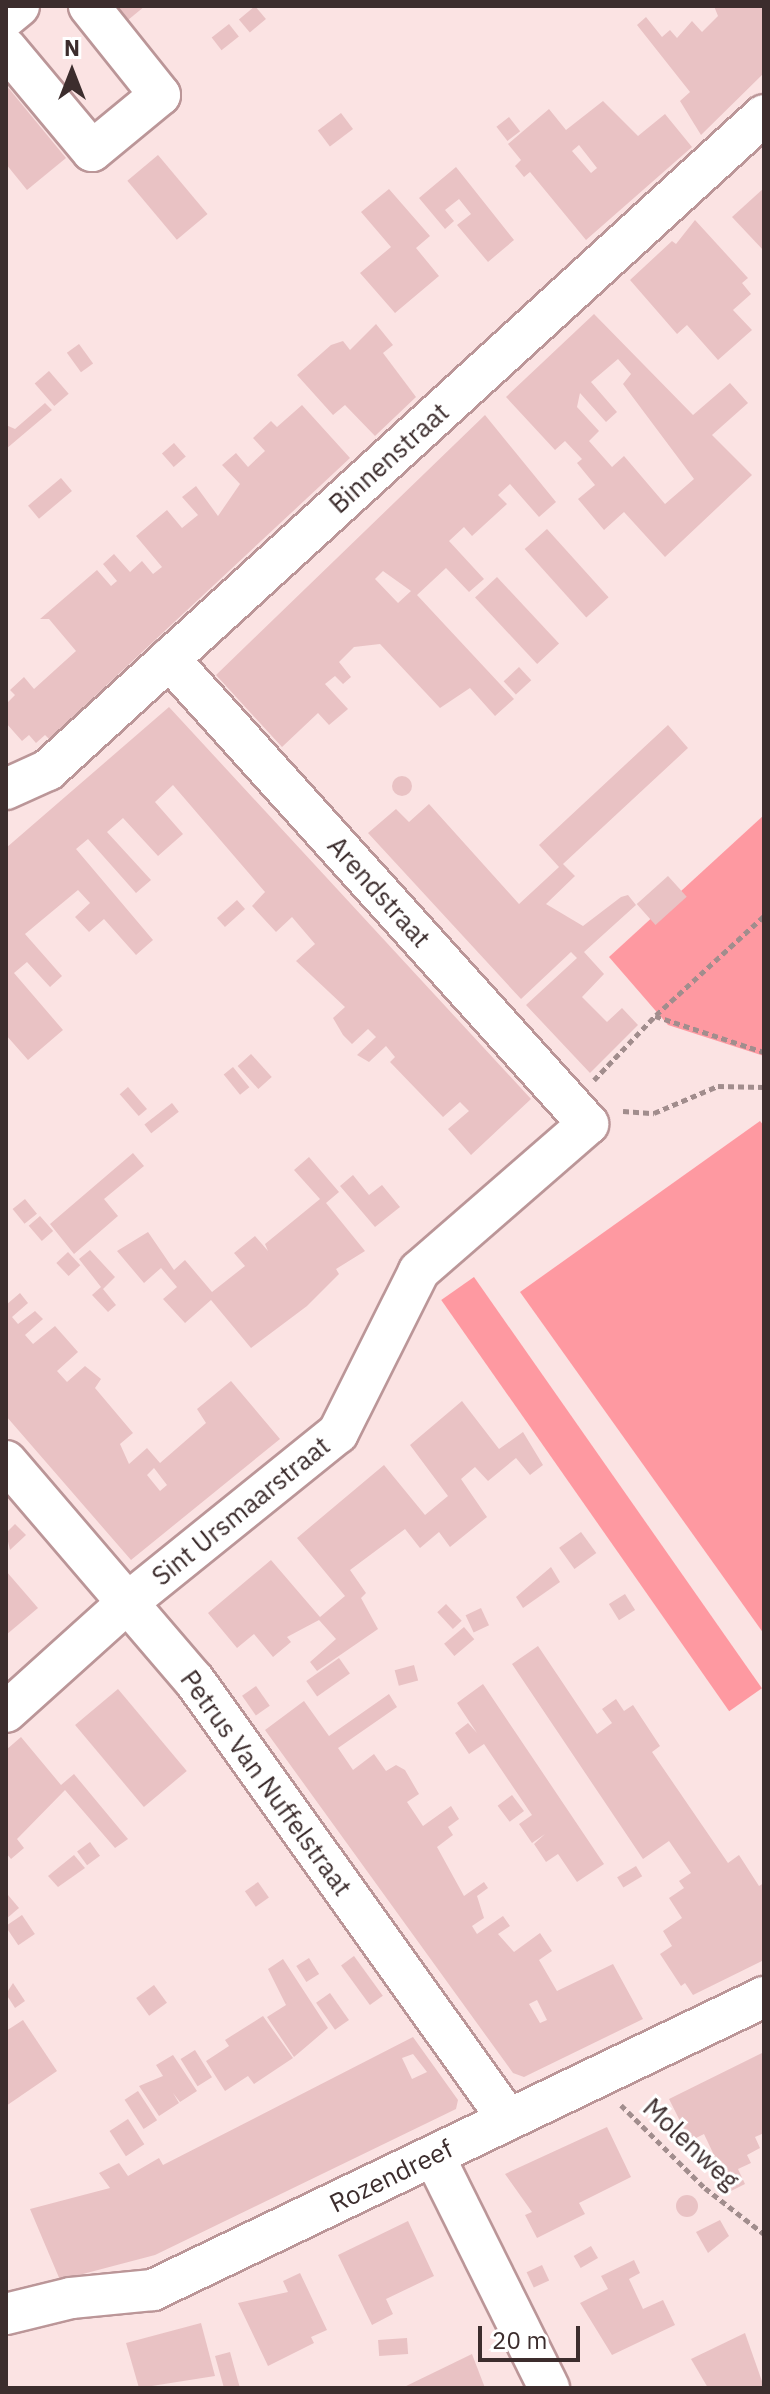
<!DOCTYPE html>
<html>
<head>
<meta charset="utf-8">
<style>
	body { margin:0 }
	#map { position:relative; width:770px; height:2394px; overflow:hidden; background:#fbe3e3; font-family:"IBM Plex Sans",sans-serif }
	div>[style] { position:absolute }
	.green>* { inset:0; background:#fe99a1; transform-origin:0 0 }
	.building>* { inset:0; background:#e9c2c4; transform-origin:0 0 }
	.round { border-radius:50% }
	.path>* { height:5px; margin-top:-2.5px; transform-origin:0; background:repeating-linear-gradient(90deg,#a18d8d 0 6px,transparent 0 10px) }
	.roads { filter:drop-shadow(2px 0 #bb9698) drop-shadow(-2px 0 #bb9698) drop-shadow(0 2px #bb9698) drop-shadow(0 -2px #bb9698) }
	.street>* { height:40px; margin:-20px; padding:0 20px; transform-origin:20px; border-radius:20px; background:#fff }
	span { translate:-50% -50%; white-space:nowrap; text-align:center; line-height:1.15; -webkit-text-stroke:6px #fff; paint-order:stroke }
	.street-label { font-size:26px; color:#3c2d2d }
	.frame { position:absolute; inset:0; border:8px solid #3c2d2d; pointer-events:none }
	.north { position:absolute; left:32px; top:32px; width:80px; height:80px; -webkit-text-stroke:6px #fff; paint-order:stroke; rotate:0deg; font-size:22px; font-weight:700; line-height:32px; text-align:center; color:#3c2d2d }
	.north::after { content:''; display:block; margin:auto; width:28px; height:36px; background:#3c2d2d; clip-path:polygon(50% 0,100% 100%,50% 72%,0 100%) }
	.scale { position:absolute; left:478px; top:2326px; width:102px; height:36px; box-sizing:border-box; border:4px solid #3c2d2d; border-top:0; padding-left:10px; font-size:24px; line-height:28px; white-space:nowrap; color:#3c2d2d; -webkit-text-stroke:6px #fff; paint-order:stroke }
</style>
</head>
<body>
<div id="map">
	<div class="green">
		<i style="clip-path:polygon(764px 815px,764px 1056px,668px 1025px,609px 957px)"></i>
		<i style="clip-path:polygon(760px 1121px,764px 1126px,764px 1634px,520px 1292px)"></i>
		<i style="left:474px;top:1277px;width:502px;height:40px;rotate:55deg"></i>
	</div>
	<div class="building">
		<i style="clip-path:polygon(116px 6px,145px 6px,128px 20px)"></i>
		<i style="left:255px;top:6px;width:17px;height:21px;rotate:50deg"></i>
		<i style="clip-path:polygon(714px 6px,764px 6px,764px 73px,701px 135px,680px 101px,690px 92px,637px 25px,646px 17px,662px 37px,670px 30px,677px 38px,692px 21px,702px 32px,718px 16px)"></i>
		<i style="left:229px;top:24px;width:16px;height:22px;rotate:52deg"></i>
		<i style="clip-path:polygon(6px 85px,66px 158px,27px 190px,6px 164px)"></i>
		<i style="clip-path:polygon(evenodd,603px 101px,638px 136px,665px 114px,692px 147px,586px 240px,530px 172px,524px 177px,515px 166px,521px 160px,508px 144px,549px 109px,566px 130px,603px 101px,579px 145px,597px 168px,591px 173px,572px 151px,579px 145px)"></i>
		<i style="left:341px;top:113px;width:20px;height:29px;rotate:53deg"></i>
		<i style="left:509px;top:117px;width:18px;height:16px;rotate:52deg"></i>
		<i style="left:158px;top:155px;width:77px;height:40px;rotate:50deg"></i>
		<i style="clip-path:polygon(456px 167px,514px 240px,488px 262px,457px 225px,471px 214px,459px 199px,445px 210px,454px 221px,445px 229px,419px 198px)"></i>
		<i style="clip-path:polygon(764px 188px,764px 251px,732px 217px)"></i>
		<i style="clip-path:polygon(389px 189px,430px 236px,416px 248px,439px 276px,395px 313px,360px 273px,391px 247px,361px 212px)"></i>
		<i style="clip-path:polygon(695px 220px,748px 278px,742px 283px,751px 294px,733px 310px,752px 330px,718px 360px,687px 325px,677px 334px,630px 280px,672px 241px,676px 244px)"></i>
		<i style="clip-path:polygon(evenodd,594px 314px,693px 415px,730px 383px,748px 403px,712px 435px,752px 475px,665px 557px,624px 512px,604px 530px,578px 499px,595px 485px,577px 463px,582px 459px,565px 441px,555px 450px,506px 397px,594px 314px,618px 359px,631px 374px,623px 384px,694px 479px,665px 504px,624px 456px,612px 467px,589px 441px,599px 431px,577px 407px,580px 393px,606px 422px,617px 412px,591px 382px,618px 359px)"></i>
		<i style="clip-path:polygon(376px 324px,393px 345px,383px 353px,416px 397px,375px 436px,345px 405px,333px 415px,297px 375px,331px 345px,343px 341px,350px 350px)"></i>
		<i style="left:79px;top:344px;width:24px;height:15px;rotate:54deg"></i>
		<i style="left:49px;top:371px;width:30px;height:19px;rotate:49deg"></i>
		<i style="clip-path:polygon(45px 403px,52px 410px,6px 449px,6px 425px,15px 429px)"></i>
		<i style="clip-path:polygon(302px 405px,350px 458px,49px 739px,45px 735px,36px 743px,29px 735px,22px 741px,6px 723px,6px 704px,15px 695px,10px 690px,24px 677px,34px 689px,76px 651px,49px 619px,40px 619px,97px 570px,111px 586px,117px 581px,103px 564px,114px 554px,130px 572px,142px 561px,153px 574px,162px 567px,136px 536px,167px 510px,182px 528px,198px 515px,182px 497px,196px 486px,218px 516px,240px 484px,222px 465px,236px 453px,248px 467px,265px 451px,253px 438px,271px 421px,277px 427px)"></i>
		<i style="clip-path:polygon(evenodd,485px 415px,556px 502px,539px 517px,510px 484px,498px 495px,507px 504px,472px 536px,464px 527px,449px 541px,484px 579px,469px 592px,446px 568px,417px 595px,514px 699px,495px 716px,470px 688px,440px 708px,380px 644px,354px 647px,339px 662px,351px 677px,343px 684px,335px 676px,325px 684px,348px 709px,329px 725px,318px 713px,282px 747px,216px 675px,485px 415px,383px 571px,411px 591px,398px 603px,375px 579px,383px 571px)"></i>
		<i style="left:174px;top:443px;width:18px;height:16px;rotate:49deg"></i>
		<i style="left:61px;top:478px;width:17px;height:43px;rotate:50deg"></i>
		<i style="left:547px;top:529px;width:92px;height:30px;rotate:48deg"></i>
		<i style="left:497px;top:577px;width:91px;height:30px;rotate:47deg"></i>
		<i style="left:519px;top:667px;width:18px;height:21px;rotate:47deg"></i>
		<i style="clip-path:polygon(169px 707px,531px 1099px,471px 1155px,448px 1129px,469px 1111px,460px 1102px,443px 1117px,390px 1062px,395px 1057px,386px 1046px,369px 1062px,357px 1055px,376px 1037px,368px 1029px,352px 1044px,343px 1035px,333px 1018px,345px 1007px,296px 961px,315px 944px,292px 917px,276px 932px,252px 906px,265px 892px,173px 785px,155px 802px,183px 834px,158px 856px,123px 818px,107px 832px,151px 880px,136px 893px,88px 839px,76px 849px,153px 940px,136px 955px,104px 919px,89px 932px,75px 917px,90px 903px,78px 890px,25px 934px,62px 976px,50px 987px,27px 962px,14px 973px,63px 1030px,28px 1060px,6px 1035px,6px 848px)"></i>
		<i style="clip-path:polygon(668px 725px,688px 748px,563px 864px,575px 876px,546px 904px,583px 926px,621px 897px,628px 895px,636px 905px,584px 952px,604px 974px,582px 997px,607px 1022px,622px 1008px,638px 1025px,590px 1073px,526px 1005px,577px 958px,571px 952px,521px 999px,368px 833px,396px 809px,409px 822px,429px 804px,519px 904px,559px 867px,539px 845px)"></i>
		<i class="round" style="left:392px;top:776px;width:20px;height:20px"></i>
		<i style="left:668px;top:876px;width:28px;height:42px;rotate:48deg"></i>
		<i style="left:237px;top:900px;width:12px;height:27px;rotate:48deg"></i>
		<i style="left:251px;top:1054px;width:31px;height:18px;rotate:48deg"></i>
		<i style="left:233px;top:1067px;width:26px;height:12px;rotate:51deg"></i>
		<i style="left:128px;top:1087px;width:29px;height:11px;rotate:49deg"></i>
		<i style="left:172px;top:1103px;width:11px;height:35px;rotate:52deg"></i>
		<i style="clip-path:polygon(133px 1153px,144px 1166px,104px 1199px,118px 1216px,74px 1254px,50px 1224px)"></i>
		<i style="clip-path:polygon(309px 1157px,339px 1192px,326px 1203px,365px 1251px,336px 1269px,339px 1274px,307px 1306px,251px 1348px,211px 1300px,185px 1323px,163px 1299px,177px 1287px,161px 1268px,144px 1283px,117px 1251px,148px 1232px,174px 1270px,185px 1260px,212px 1292px,245px 1266px,234px 1253px,255px 1236px,268px 1251px,265px 1244px,320px 1199px,294px 1170px)"></i>
		<i style="clip-path:polygon(353px 1175px,369px 1195px,382px 1185px,400px 1207px,375px 1227px,340px 1186px)"></i>
		<i style="left:25px;top:1199px;width:19px;height:16px;rotate:51deg"></i>
		<i style="left:40px;top:1216px;width:20px;height:15px;rotate:49deg"></i>
		<i style="clip-path:polygon(90px 1250px,115px 1277px,103px 1289px,116px 1305px,108px 1312px,92px 1295px,101px 1287px,79px 1259px)"></i>
		<i style="left:68px;top:1252px;width:18px;height:16px;rotate:47deg"></i>
		<i style="clip-path:polygon(evenodd,20px 1293px,28px 1303px,12px 1317px,18px 1324px,35px 1311px,43px 1319px,25px 1335px,33px 1344px,55px 1326px,78px 1352px,57px 1371px,67px 1382px,85px 1366px,101px 1379px,95px 1388px,133px 1433px,120px 1444px,129px 1464px,147px 1448px,160px 1463px,206px 1423px,197px 1409px,231px 1381px,280px 1439px,131px 1560px,6px 1416px,6px 1305px,20px 1293px,154px 1468px,167px 1485px,160px 1491px,147px 1475px,154px 1468px)"></i>
		<i style="clip-path:polygon(462px 1401px,499px 1449px,523px 1432px,543px 1465px,530px 1475px,516px 1458px,488px 1481px,475px 1467px,461px 1479px,487px 1517px,450px 1547px,439px 1532px,420px 1548px,405px 1529px,350px 1570px,366px 1593px,361px 1598px,378px 1629px,317px 1671px,310px 1662px,336px 1639px,319px 1620px,287px 1637px,291px 1642px,273px 1657px,254px 1634px,237px 1648px,208px 1613px,271px 1560px,320px 1617px,345px 1596px,297px 1538px,384px 1465px,425px 1515px,448px 1496px,410px 1445px)"></i>
		<i style="clip-path:polygon(15px 1524px,26px 1535px,10px 1550px,6px 1533px)"></i>
		<i style="left:581px;top:1532px;width:26px;height:27px;rotate:54deg"></i>
		<i style="clip-path:polygon(551px 1567px,560px 1582px,523px 1608px,516px 1597px)"></i>
		<i style="clip-path:polygon(6px 1571px,38px 1608px,6px 1635px)"></i>
		<i style="left:625px;top:1594px;width:19px;height:19px;rotate:58deg"></i>
		<i style="left:446px;top:1604px;width:23px;height:12px;rotate:47deg"></i>
		<i style="left:481px;top:1608px;width:19px;height:17px;rotate:65deg"></i>
		<i style="left:464px;top:1627px;width:16px;height:26px;rotate:50deg"></i>
		<i style="clip-path:polygon(538px 1646px,597px 1734px,612px 1723px,602px 1709px,616px 1699px,624px 1711px,633px 1705px,660px 1746px,652px 1752px,728px 1863px,739px 1855px,759px 1886px,764px 1883px,764px 1960px,693px 1995px,685px 1983px,681px 1986px,660px 1954px,672px 1946px,663px 1931px,682px 1918px,669px 1898px,684px 1888px,679px 1881px,691px 1873px,669px 1841px,643px 1859px,600px 1795px,512px 1664px)"></i>
		<i style="left:339px;top:1658px;width:19px;height:40px;rotate:55deg"></i>
		<i style="left:414px;top:1665px;width:16px;height:20px;rotate:75deg"></i>
		<i style="clip-path:polygon(483px 1684px,604px 1864px,577px 1882px,558px 1854px,546px 1862px,534px 1844px,545px 1834px,532px 1843px,519px 1824px,532px 1815px,484px 1744px,469px 1754px,455px 1733px,468px 1723px,477px 1733px,457px 1703px)"></i>
		<i style="left:256px;top:1686px;width:24px;height:17px;rotate:55deg"></i>
		<i style="left:118px;top:1689px;width:107px;height:56px;rotate:50deg"></i>
		<i style="clip-path:polygon(evenodd,389px 1694px,397px 1707px,338px 1748px,353px 1770px,374px 1754px,386px 1771px,396px 1765px,405px 1770px,419px 1794px,407px 1802px,423px 1826px,451px 1806px,459px 1819px,448px 1827px,453px 1835px,437px 1847px,464px 1896px,484px 1882px,488px 1888px,477px 1896px,484px 1918px,472px 1926px,477px 1934px,503px 1916px,510px 1926px,498px 1934px,514px 1952px,540px 1933px,552px 1951px,539px 1960px,557px 1991px,613px 1964px,643px 2019px,524px 2077px,513px 2073px,265px 1730px,304px 1701px,329px 1736px,389px 1694px,537px 2000px,547px 2020px,540px 2023px,529px 2004px,537px 2000px)"></i>
		<i style="clip-path:polygon(21px 1737px,61px 1785px,74px 1774px,128px 1839px,115px 1848px,65px 1790px,17px 1839px,24px 1848px,11px 1859px,6px 1853px,6px 1750px)"></i>
		<i style="left:512px;top:1795px;width:20px;height:18px;rotate:53deg"></i>
		<i style="left:90px;top:1842px;width:17px;height:16px;rotate:54deg"></i>
		<i style="clip-path:polygon(74px 1855px,85px 1868px,58px 1887px,48px 1876px)"></i>
		<i style="left:636px;top:1866px;width:12px;height:22px;rotate:59deg"></i>
		<i style="left:258px;top:1882px;width:19px;height:16px;rotate:55deg"></i>
		<i style="clip-path:polygon(8px 1895px,19px 1908px,6px 1919px,6px 1896px)"></i>
		<i style="left:22px;top:1915px;width:23px;height:20px;rotate:56deg"></i>
		<i style="left:354px;top:1956px;width:49px;height:16px;rotate:54deg"></i>
		<i style="left:309px;top:1958px;width:19px;height:15px;rotate:58deg"></i>
		<i style="clip-path:polygon(283px 1959px,328px 2028px,294px 2057px,267px 2017px,286px 2005px,268px 1969px)"></i>
		<i style="clip-path:polygon(13px 1983px,25px 2001px,15px 2008px,6px 1994px)"></i>
		<i style="left:154px;top:1985px;width:22px;height:22px;rotate:54deg"></i>
		<i style="left:330px;top:1993px;width:33px;height:17px;rotate:55deg"></i>
		<i style="clip-path:polygon(263px 2016px,293px 2058px,254px 2084px,248px 2076px,225px 2091px,206px 2061px,229px 2046px,225px 2040px)"></i>
		<i style="clip-path:polygon(23px 2020px,57px 2071px,6px 2106px,6px 2031px)"></i>
		<i style="clip-path:polygon(evenodd,413px 2037px,458px 2100px,456px 2109px,155px 2255px,60px 2280px,30px 2209px,110px 2188px,99px 2173px,119px 2163px,128px 2176px,159px 2158px,163px 2165px,413px 2037px,413px 2054px,427px 2072px,412px 2079px,402px 2058px,413px 2054px)"></i>
		<i style="left:195px;top:2050px;width:32px;height:17px;rotate:58deg"></i>
		<i style="clip-path:polygon(764px 2052px,764px 2133px,755px 2137px,760px 2148px,747px 2155px,751px 2163px,738px 2169px,745px 2184px,731px 2191px,704px 2134px,690px 2141px,669px 2099px)"></i>
		<i style="clip-path:polygon(173px 2055px,197px 2091px,180px 2102px,173px 2093px,179px 2103px,159px 2116px,139px 2086px,163px 2076px,156px 2065px)"></i>
		<i style="left:138px;top:2091px;width:35px;height:16px;rotate:57deg"></i>
		<i style="left:128px;top:2119px;width:30px;height:22px;rotate:57deg"></i>
		<i style="clip-path:polygon(607px 2127px,631px 2177px,579px 2203px,585px 2214px,537px 2238px,525px 2215px,532px 2212px,505px 2174px)"></i>
		<i class="round" style="left:676px;top:2195px;width:22px;height:22px"></i>
		<i style="clip-path:polygon(720px 2220px,729px 2236px,708px 2253px,696px 2232px)"></i>
		<i style="clip-path:polygon(408px 2221px,434px 2276px,386px 2299px,393px 2314px,372px 2325px,338px 2255px)"></i>
		<i style="left:591px;top:2246px;width:14px;height:20px;rotate:60deg"></i>
		<i style="clip-path:polygon(634px 2260px,640px 2273px,629px 2279px,643px 2309px,663px 2300px,675px 2325px,612px 2355px,580px 2303px,608px 2289px,601px 2276px)"></i>
		<i style="left:542px;top:2265px;width:17px;height:17px;rotate:65deg"></i>
		<i style="clip-path:polygon(300px 2273px,327px 2330px,311px 2337px,314px 2343px,268px 2366px,238px 2303px,288px 2292px,283px 2281px)"></i>
		<i style="clip-path:polygon(201px 2323px,215px 2376px,139px 2388px,126px 2343px)"></i>
		<i style="clip-path:polygon(745px 2333px,764px 2387px,708px 2388px,691px 2359px)"></i>
		<i style="left:407px;top:2338px;width:16px;height:29px;rotate:86deg"></i>
		<i style="clip-path:polygon(230px 2352px,238px 2381px,240px 2388px,224px 2388px,215px 2356px)"></i>
		<i style="clip-path:polygon(472px 2354px,485px 2388px,402px 2388px)"></i>
	</div>
	<div class="path">
		<i style="left:656px;top:1015px;width:147px;rotate:-42.5deg"></i>
		<i style="left:594px;top:1080px;width:88px;rotate:-46.4deg"></i>
		<i style="left:655px;top:1016px;width:115px;rotate:18.3deg"></i>
		<i style="left:623px;top:1111px;width:31px;rotate:4deg"></i>
		<i style="left:654px;top:1113px;width:69px;rotate:-22.9deg"></i>
		<i style="left:718px;top:1086px;width:46px;rotate:1.2deg"></i>
		<i style="left:621px;top:2105px;width:118px;rotate:44.7deg"></i>
		<i style="left:705px;top:2188px;width:75px;rotate:37.9deg"></i>
	</div>
	<div class="roads">
		<div class="street">
			<i style="left:6px;top:17px;width:17px;rotate:-40deg"></i>
			<i style="left:6px;top:48px;width:134px;rotate:50.1deg"></i>
			<i style="left:92px;top:151px;width:88px;rotate:-39.5deg"></i>
			<i style="left:160px;top:95px;width:114px;rotate:-128.6deg"></i>
			<i style="left:6px;top:789px;width:46px;rotate:-24.3deg"></i>
			<i style="left:48px;top:770px;width:970px;rotate:-42.45deg"></i>
			<i style="left:6px;top:1461px;width:289px;rotate:49.4deg"></i>
			<i style="left:194px;top:1680px;width:540px;rotate:54.43deg"></i>
			<i style="left:6px;top:1712px;width:163px;rotate:-42deg"></i>
			<i style="left:127px;top:1603px;width:271px;rotate:-38.9deg"></i>
			<i style="left:338px;top:1433px;width:181px;rotate:-63.4deg"></i>
			<i style="left:419px;top:1271px;width:224px;rotate:-41deg"></i>
			<i style="left:588px;top:1124px;width:626px;rotate:-132.02deg"></i>
			<i style="left:434px;top:2156px;width:259px;rotate:63.6deg"></i>
			<i style="left:6px;top:2314px;width:67px;rotate:-13.8deg"></i>
			<i style="left:71px;top:2298px;width:82px;rotate:-5.6deg"></i>
			<i style="left:153px;top:2290px;width:678px;rotate:-25.62deg"></i>
		</div>
	</div>
	<div class="street-label">
		<span style="left:389px;top:458px;rotate:-42deg">Binnenstraat</span>
		<span style="left:379px;top:892px;rotate:48deg">Arendstraat</span>
		<span style="left:241px;top:1511px;rotate:-39deg">Sint Ursmaarstraat</span>
		<span style="left:266px;top:1783px;rotate:54deg">Petrus Van Nuffelstraat</span>
		<span style="left:691px;top:2144px;rotate:43deg">Molenweg</span>
		<span style="left:391px;top:2176px;rotate:-26deg">Rozendreef</span>
	</div>
	<div class="frame"></div>
	<div class="north">N</div>
	<div class="scale">20 m</div>
</div>
</body>
</html>
